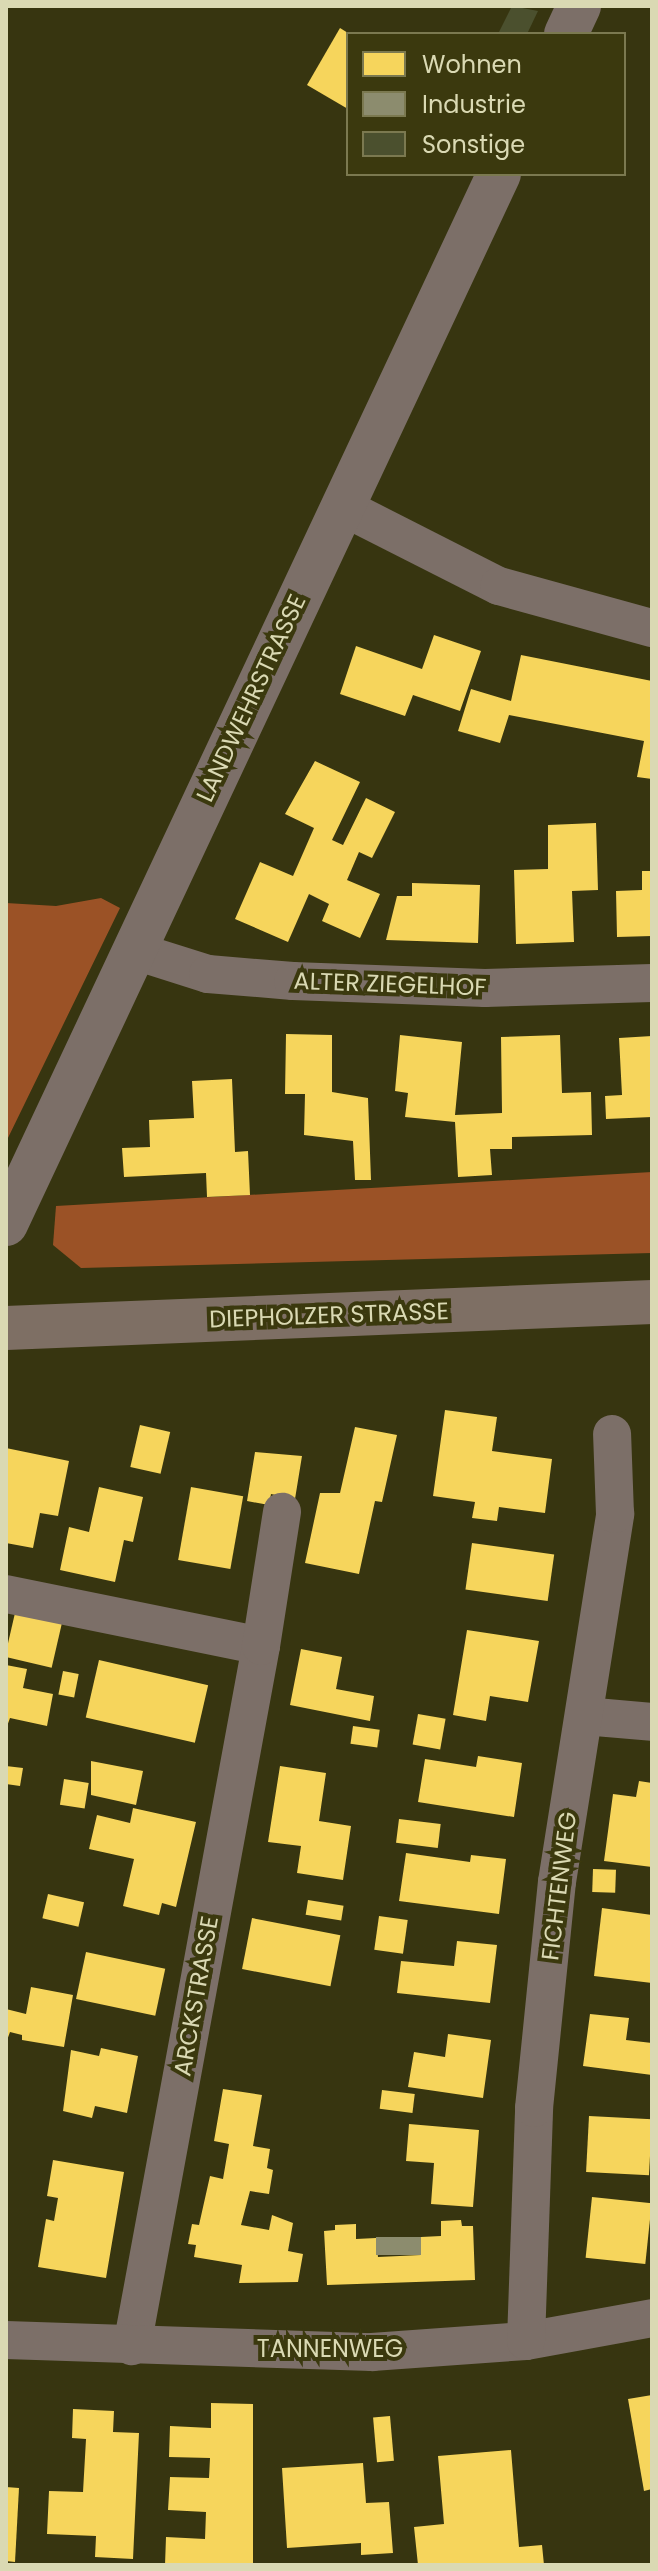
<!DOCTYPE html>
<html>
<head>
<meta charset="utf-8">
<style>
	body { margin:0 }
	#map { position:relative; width:658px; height:2571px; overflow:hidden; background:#373510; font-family:Poppins,sans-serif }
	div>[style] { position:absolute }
	.forest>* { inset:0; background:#9b5226 }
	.homes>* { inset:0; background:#f6d55c; transform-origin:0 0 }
	.industry>* { inset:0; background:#8c8c6e; transform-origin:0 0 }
	.building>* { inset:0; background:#4b502e }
	.minor>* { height:38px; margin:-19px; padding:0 19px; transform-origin:19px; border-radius:19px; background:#7c6f68 }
	.tertiary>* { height:44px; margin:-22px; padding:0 22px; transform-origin:22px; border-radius:22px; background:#7c6f68 }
	.secondary>* { height:44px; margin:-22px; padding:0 22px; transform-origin:22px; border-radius:22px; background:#7e6f64 }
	span { translate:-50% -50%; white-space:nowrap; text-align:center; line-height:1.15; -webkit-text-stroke:8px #3b390e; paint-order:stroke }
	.street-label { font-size:24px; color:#dad9b3 }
	.frame { position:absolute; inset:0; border:8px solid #dad9b3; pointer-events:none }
	.legend { position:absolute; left:346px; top:32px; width:280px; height:144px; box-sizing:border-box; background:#3b390e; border:2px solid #7b7950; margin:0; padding:10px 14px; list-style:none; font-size:24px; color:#dad9b3 }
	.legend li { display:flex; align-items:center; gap:16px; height:40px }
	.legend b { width:40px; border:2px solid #7b7950 }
</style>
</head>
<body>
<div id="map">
	<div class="forest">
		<i style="clip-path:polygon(101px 898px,120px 908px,6px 1142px,6px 903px,56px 906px)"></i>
		<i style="clip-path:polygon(652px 1172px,652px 1253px,81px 1268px,53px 1245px,56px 1206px)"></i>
	</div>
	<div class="homes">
		<i style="clip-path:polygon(340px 28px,348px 33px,348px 109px,307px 85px)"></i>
		<i style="clip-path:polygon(434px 635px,481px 651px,460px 711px,413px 695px,405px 716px,340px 694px,356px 646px,422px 669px)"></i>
		<i style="clip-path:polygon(521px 655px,652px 681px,652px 779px,637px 777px,644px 741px,509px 715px,500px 743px,458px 731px,471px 689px,511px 701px)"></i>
		<i style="clip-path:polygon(315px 761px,360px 782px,332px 840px,343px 845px,366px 798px,395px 812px,372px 858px,359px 852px,347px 880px,380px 894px,360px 938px,322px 921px,329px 904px,309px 894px,288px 942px,235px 919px,260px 862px,293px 876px,314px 828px,285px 814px)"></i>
		<i style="clip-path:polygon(596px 823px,598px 890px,572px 891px,574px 942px,516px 944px,514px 870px,548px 869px,548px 825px)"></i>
		<i style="clip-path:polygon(642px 871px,652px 871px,652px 936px,617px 937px,616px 891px,642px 890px)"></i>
		<i style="clip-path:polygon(412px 883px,480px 885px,478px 943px,386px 940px,397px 896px,412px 896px)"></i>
		<i style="clip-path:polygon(286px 1034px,332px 1035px,332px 1092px,368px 1098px,371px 1180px,355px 1180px,353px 1141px,304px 1135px,305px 1094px,285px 1094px)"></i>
		<i style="clip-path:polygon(400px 1035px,462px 1042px,455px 1115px,502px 1113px,501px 1037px,560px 1035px,562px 1093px,591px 1092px,592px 1135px,512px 1137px,512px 1149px,490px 1149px,492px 1175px,458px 1177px,455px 1122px,405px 1117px,408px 1093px,395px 1091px)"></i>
		<i style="clip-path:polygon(652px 1036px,652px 1117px,606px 1119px,605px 1096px,622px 1095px,619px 1038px)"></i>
		<i style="clip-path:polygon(232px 1079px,235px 1152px,248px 1151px,250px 1195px,207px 1197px,206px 1173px,124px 1177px,122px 1148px,150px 1147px,149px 1120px,194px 1118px,192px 1081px)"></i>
		<i style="clip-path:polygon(445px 1410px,497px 1417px,492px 1451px,552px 1459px,545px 1513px,499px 1507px,497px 1521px,472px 1518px,475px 1502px,433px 1496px)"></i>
		<i style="left:140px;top:1425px;width:31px;height:43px;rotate:13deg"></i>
		<i style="clip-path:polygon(355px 1427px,397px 1435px,382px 1502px,375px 1501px,359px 1574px,305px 1563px,320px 1493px,340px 1493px)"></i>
		<i style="clip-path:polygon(6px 1448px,69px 1461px,58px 1516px,40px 1513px,33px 1548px,6px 1543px)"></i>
		<i style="clip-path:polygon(255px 1452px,302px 1456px,295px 1499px,271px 1494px,269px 1505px,247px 1501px)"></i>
		<i style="clip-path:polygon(99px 1487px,143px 1497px,133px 1542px,124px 1540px,115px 1582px,60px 1570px,69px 1527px,89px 1532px)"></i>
		<i style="left:191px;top:1487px;width:53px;height:74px;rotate:10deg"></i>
		<i style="left:472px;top:1543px;width:83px;height:47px;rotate:8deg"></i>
		<i style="left:15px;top:1613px;width:48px;height:45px;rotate:13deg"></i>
		<i style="clip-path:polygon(467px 1630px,539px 1641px,528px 1702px,490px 1696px,486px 1721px,453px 1715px)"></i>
		<i style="clip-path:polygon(301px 1649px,342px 1657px,336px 1689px,374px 1696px,370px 1721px,290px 1705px)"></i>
		<i style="left:99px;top:1660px;width:112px;height:59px;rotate:13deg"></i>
		<i style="clip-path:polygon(6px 1665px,27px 1669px,23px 1688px,53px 1694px,47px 1726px,10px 1718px,6px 1729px)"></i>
		<i style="left:63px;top:1671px;width:16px;height:24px;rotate:11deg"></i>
		<i style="left:418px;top:1714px;width:28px;height:31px;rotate:10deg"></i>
		<i style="left:353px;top:1726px;width:27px;height:18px;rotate:8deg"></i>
		<i style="clip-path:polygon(478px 1756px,522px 1763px,514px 1817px,418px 1802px,425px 1759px,476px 1767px)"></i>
		<i style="clip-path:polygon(91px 1761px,143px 1771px,136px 1805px,91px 1795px)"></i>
		<i style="clip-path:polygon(6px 1766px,23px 1768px,20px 1786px,6px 1784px)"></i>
		<i style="clip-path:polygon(280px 1766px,326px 1773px,319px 1821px,351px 1826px,343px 1880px,297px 1873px,301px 1846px,268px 1842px)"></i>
		<i style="left:64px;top:1779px;width:25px;height:26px;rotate:9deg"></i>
		<i style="clip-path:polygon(639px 1781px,652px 1783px,652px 1867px,604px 1861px,613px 1794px,636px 1797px)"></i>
		<i style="clip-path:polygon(133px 1808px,196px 1822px,176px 1907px,162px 1903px,159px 1915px,123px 1906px,134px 1859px,89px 1849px,97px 1815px,130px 1823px)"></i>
		<i style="left:399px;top:1819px;width:42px;height:24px;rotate:7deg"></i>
		<i style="clip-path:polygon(406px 1853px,470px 1862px,471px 1855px,506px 1859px,499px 1914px,399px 1901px)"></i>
		<i style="left:593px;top:1869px;width:23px;height:23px;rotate:2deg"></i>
		<i style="left:48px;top:1894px;width:37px;height:25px;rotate:13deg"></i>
		<i style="left:308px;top:1900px;width:36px;height:15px;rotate:9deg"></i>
		<i style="clip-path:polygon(602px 1908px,652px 1915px,652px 1983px,594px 1976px)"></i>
		<i style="left:379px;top:1916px;width:29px;height:34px;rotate:8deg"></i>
		<i style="left:252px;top:1918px;width:90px;height:52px;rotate:11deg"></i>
		<i style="clip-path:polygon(457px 1941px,497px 1945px,490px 2003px,397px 1993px,401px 1961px,454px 1966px)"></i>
		<i style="left:86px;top:1952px;width:81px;height:48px;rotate:12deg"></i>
		<i style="clip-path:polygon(31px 1987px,73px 1995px,64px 2047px,22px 2040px,22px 2035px,10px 2032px,6px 2043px,6px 2009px,26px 2014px)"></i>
		<i style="clip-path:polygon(590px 2014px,629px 2018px,626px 2040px,652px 2043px,652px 2075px,583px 2066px)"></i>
		<i style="clip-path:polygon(448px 2034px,491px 2040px,483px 2098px,408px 2087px,414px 2052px,445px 2057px)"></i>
		<i style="clip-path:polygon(101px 2048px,138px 2056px,127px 2113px,95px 2106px,92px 2118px,63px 2111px,71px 2050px,99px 2056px)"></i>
		<i style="clip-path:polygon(223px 2089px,262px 2095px,253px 2146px,270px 2149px,267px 2168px,273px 2170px,269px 2194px,250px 2191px,241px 2225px,269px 2230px,272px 2215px,293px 2223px,288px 2251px,303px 2254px,298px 2282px,239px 2283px,242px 2265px,194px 2257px,196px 2245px,188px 2244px,192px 2224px,199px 2225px,210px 2176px,223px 2179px,229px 2144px,214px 2141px)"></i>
		<i style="left:382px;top:2090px;width:33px;height:19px;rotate:7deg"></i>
		<i style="left:589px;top:2116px;width:63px;height:56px;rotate:3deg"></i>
		<i style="clip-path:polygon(409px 2124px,479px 2130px,473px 2207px,431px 2204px,434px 2163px,406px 2161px)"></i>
		<i style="clip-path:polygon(53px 2160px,124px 2172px,106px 2278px,38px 2267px,46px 2219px,54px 2221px,58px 2198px,47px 2196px)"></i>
		<i style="left:592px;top:2197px;width:60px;height:61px;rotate:6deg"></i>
		<i style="clip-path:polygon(461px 2220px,462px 2226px,473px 2226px,475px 2280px,327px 2285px,324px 2231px,335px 2230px,335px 2225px,356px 2224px,356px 2239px,376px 2238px,378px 2257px,421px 2255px,421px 2237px,441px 2236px,441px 2221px)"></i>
		<i style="clip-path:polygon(652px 2395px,652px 2489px,644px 2491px,628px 2399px)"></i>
		<i style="clip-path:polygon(211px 2403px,253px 2404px,253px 2565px,165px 2565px,166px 2537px,205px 2539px,206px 2512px,168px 2510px,170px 2477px,209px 2478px,210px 2458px,169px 2457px,170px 2426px,211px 2428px)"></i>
		<i style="clip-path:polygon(73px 2409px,114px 2411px,113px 2432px,139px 2433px,133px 2559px,95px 2557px,96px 2536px,47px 2534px,49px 2491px,83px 2492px,86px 2439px,72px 2438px)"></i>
		<i style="left:390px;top:2416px;width:45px;height:17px;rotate:85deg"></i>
		<i style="clip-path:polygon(511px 2450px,519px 2547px,542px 2545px,544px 2565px,418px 2565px,414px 2527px,444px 2524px,438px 2456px)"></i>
		<i style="clip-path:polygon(363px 2463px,366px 2503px,389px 2502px,393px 2553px,361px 2555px,361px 2543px,287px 2548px,282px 2468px)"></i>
		<i style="clip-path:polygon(6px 2487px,19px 2488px,15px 2562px,6px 2561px)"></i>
	</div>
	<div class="industry">
		<i style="left:421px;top:2237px;width:18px;height:45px;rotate:90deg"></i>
	</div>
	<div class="building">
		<i style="clip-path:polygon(512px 6px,538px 11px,527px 34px,498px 34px)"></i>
	</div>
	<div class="minor">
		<i style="left:341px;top:506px;width:177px;rotate:26.9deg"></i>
		<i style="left:499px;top:586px;width:159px;rotate:15.4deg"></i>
		<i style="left:132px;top:950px;width:80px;rotate:17.5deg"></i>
		<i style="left:208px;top:974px;width:85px;rotate:4.7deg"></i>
		<i style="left:293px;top:981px;width:192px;rotate:2.1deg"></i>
		<i style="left:485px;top:988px;width:167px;rotate:-1.7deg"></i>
		<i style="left:6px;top:1594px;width:260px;rotate:11.5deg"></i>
		<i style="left:261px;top:1646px;width:712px;rotate:100.44deg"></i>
		<i style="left:261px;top:1646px;width:136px;rotate:-81.1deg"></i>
		<i style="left:584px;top:1716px;width:68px;rotate:5deg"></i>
		<i style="left:6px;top:2340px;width:366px;rotate:1.9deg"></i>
		<i style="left:372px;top:2352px;width:154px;rotate:-4.1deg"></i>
		<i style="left:526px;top:2341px;width:128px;rotate:-10.3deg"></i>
		<i style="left:526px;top:2341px;width:233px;rotate:-88deg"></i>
		<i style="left:534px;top:2108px;width:227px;rotate:-84.2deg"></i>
		<i style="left:557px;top:1882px;width:373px;rotate:-81deg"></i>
		<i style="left:615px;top:1514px;width:80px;rotate:-92.1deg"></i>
	</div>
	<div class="tertiary">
		<i style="left:566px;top:34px;width:31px;rotate:-65deg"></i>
		<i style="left:6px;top:1224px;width:1160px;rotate:-64.85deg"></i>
	</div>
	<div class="secondary">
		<i style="left:6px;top:1328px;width:647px;rotate:-2.3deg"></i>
	</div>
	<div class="street-label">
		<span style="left:251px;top:698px;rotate:-65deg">LANDWEHRSTRASSE</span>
		<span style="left:390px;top:984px;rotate:2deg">ALTER ZIEGELHOF</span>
		<span style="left:329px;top:1315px;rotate:-2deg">DIEPHOLZER STRASSE</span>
		<span style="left:559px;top:1886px;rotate:-83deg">FICHTENWEG</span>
		<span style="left:196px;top:1996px;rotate:-80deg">ARCKSTRASSE</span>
		<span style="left:330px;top:2349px">TANNENWEG</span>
	</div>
	<div class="frame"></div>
	<ul class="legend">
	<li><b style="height:22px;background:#f6d55c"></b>Wohnen</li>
	<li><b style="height:22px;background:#8c8c6e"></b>Industrie</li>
	<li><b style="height:22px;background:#4b502e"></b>Sonstige</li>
	</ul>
</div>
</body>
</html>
